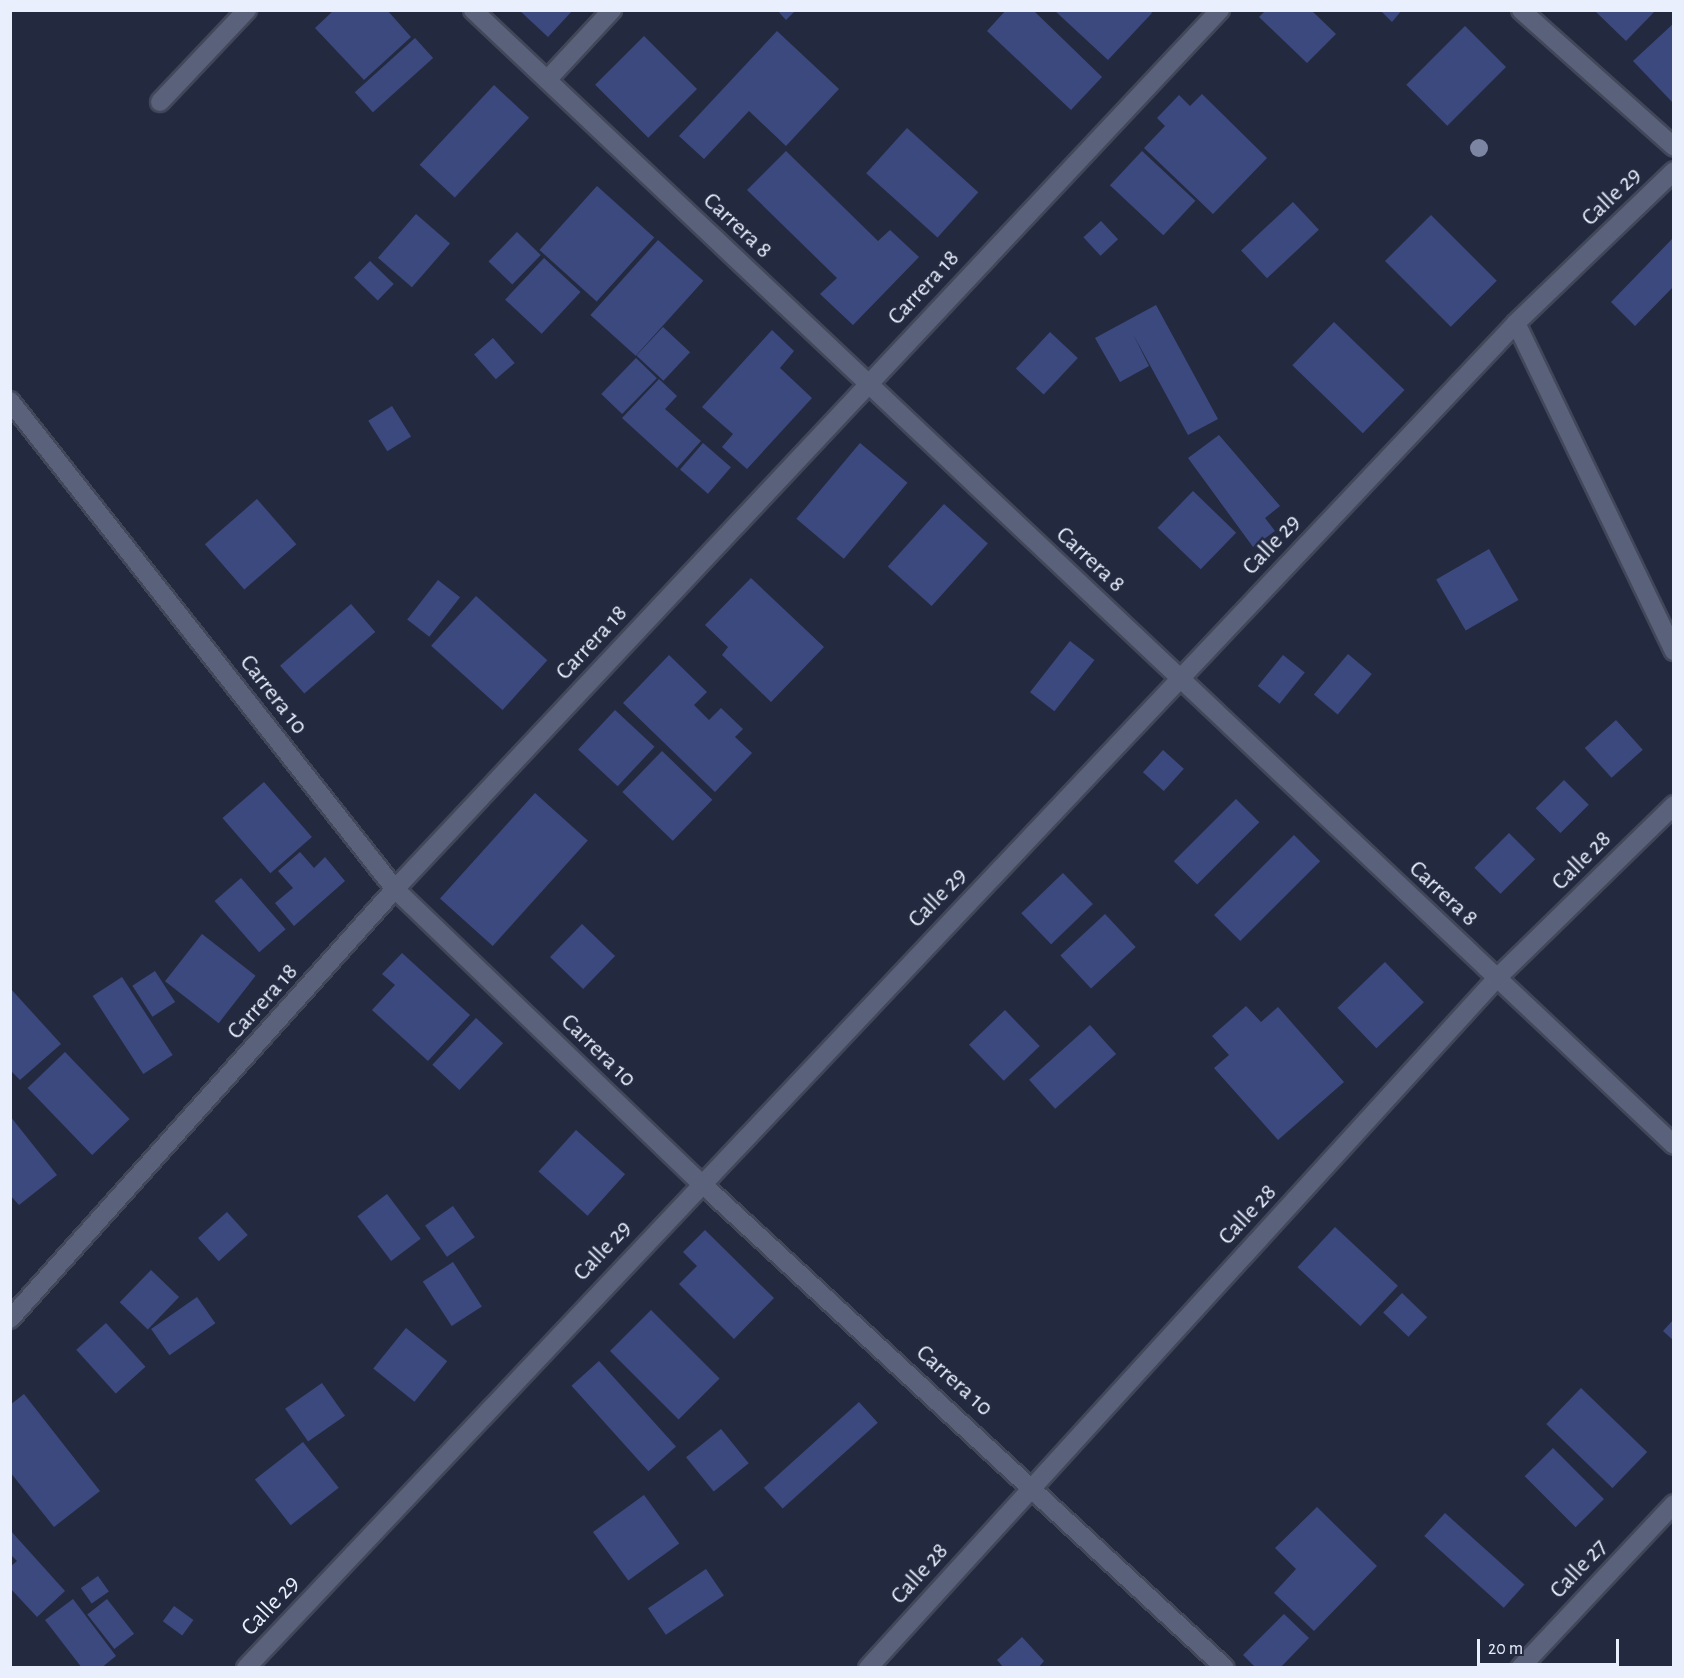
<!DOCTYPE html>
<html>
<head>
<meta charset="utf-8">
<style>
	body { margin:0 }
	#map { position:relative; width:1684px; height:1678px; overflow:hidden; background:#232a40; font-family:"Alegreya Sans",sans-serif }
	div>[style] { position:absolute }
	.building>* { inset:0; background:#3c497e; transform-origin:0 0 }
	.roads { filter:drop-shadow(2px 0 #42475a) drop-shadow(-2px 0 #42475a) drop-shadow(0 2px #42475a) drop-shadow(0 -2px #42475a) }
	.street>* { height:18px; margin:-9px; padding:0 9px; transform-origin:9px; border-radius:9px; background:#5a627b }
	.trees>* { width:18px; height:18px; margin:-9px; border-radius:50%; background:#7c85a1 }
	span { translate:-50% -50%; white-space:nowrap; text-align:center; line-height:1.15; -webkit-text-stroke:5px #232a40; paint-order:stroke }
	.street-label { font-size:24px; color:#eaeffe }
	.frame { position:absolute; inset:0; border:12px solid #eaeffe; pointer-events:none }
	.scale { position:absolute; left:1477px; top:1639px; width:142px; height:27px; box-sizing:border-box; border:3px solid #eaeffe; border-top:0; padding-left:8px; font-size:18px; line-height:21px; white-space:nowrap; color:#eaeffe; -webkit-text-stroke:4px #232a40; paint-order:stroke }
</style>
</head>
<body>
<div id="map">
	<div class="building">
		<i style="clip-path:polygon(334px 10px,387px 10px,411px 37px,364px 80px,315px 28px)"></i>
		<i style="clip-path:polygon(519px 10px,573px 10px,548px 37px)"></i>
		<i style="clip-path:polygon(777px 10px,796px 10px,786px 20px)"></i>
		<i style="clip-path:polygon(1006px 10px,1033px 10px,1102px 77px,1071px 110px,987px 31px)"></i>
		<i style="clip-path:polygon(1054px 10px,1150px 10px,1152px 13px,1108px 60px)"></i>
		<i style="clip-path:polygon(1266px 10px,1311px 10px,1336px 34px,1307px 63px,1259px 17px)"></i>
		<i style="clip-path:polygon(1380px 10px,1402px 10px,1392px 22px)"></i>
		<i style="clip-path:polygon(1594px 10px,1656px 10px,1626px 41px)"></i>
		<i style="clip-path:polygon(1674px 23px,1674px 104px,1633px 61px)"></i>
		<i style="left:1465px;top:26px;width:58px;height:83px;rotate:45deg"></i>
		<i style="clip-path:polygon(777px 31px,839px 89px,786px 146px,749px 111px,704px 159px,679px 136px)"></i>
		<i style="left:644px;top:36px;width:75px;height:69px;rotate:45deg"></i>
		<i style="left:415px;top:38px;width:27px;height:81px;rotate:48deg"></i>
		<i style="left:494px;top:85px;width:48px;height:109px;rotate:43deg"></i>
		<i style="clip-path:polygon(1202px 94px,1267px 158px,1213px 214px,1144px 148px,1165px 126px,1157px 118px,1179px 95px,1190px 106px)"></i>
		<i style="left:907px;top:128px;width:96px;height:61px;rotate:42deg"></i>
		<i style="clip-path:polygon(786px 151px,878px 241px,890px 230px,919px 257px,853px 325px,820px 294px,837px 278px,747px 190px)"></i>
		<i style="left:1142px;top:151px;width:73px;height:47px;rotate:43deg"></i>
		<i style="left:597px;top:186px;width:77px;height:86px;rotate:42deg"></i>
		<i style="left:1293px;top:202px;width:38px;height:71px;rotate:47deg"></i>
		<i style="left:416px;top:214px;width:45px;height:58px;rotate:41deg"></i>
		<i style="left:1431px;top:215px;width:93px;height:65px;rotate:45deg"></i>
		<i style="left:1101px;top:221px;width:25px;height:24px;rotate:47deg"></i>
		<i style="left:517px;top:232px;width:33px;height:41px;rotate:44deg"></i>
		<i style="clip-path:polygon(1674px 237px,1674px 286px,1635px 326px,1611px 302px)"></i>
		<i style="left:658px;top:240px;width:61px;height:101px;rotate:42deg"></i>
		<i style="left:544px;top:258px;width:50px;height:57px;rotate:43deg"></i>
		<i style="left:370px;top:261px;width:33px;height:23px;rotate:44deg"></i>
		<i style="clip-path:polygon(1156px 305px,1218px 419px,1188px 435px,1133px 334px,1149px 366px,1120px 382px,1095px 338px)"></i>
		<i style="left:1334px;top:322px;width:98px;height:60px;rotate:44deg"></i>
		<i style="left:663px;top:327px;width:37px;height:39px;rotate:43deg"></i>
		<i style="clip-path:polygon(772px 330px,794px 351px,780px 368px,812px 398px,747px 469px,722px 447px,733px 434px,702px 407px)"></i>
		<i style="left:1050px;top:332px;width:38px;height:50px;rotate:43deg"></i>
		<i style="left:493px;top:338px;width:33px;height:25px;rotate:49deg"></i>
		<i style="left:636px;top:358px;width:29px;height:50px;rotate:44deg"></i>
		<i style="clip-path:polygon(659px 379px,677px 396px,665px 409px,701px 441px,677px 468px,622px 418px)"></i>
		<i style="left:392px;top:406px;width:36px;height:28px;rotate:58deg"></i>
		<i style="clip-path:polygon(1219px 435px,1280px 506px,1265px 518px,1275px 531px,1253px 547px,1188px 458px)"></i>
		<i style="left:703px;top:443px;width:37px;height:35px;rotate:41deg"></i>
		<i style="left:860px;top:443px;width:62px;height:99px;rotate:40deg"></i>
		<i style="left:1193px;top:491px;width:60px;height:51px;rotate:44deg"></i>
		<i style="left:257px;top:499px;width:60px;height:69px;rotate:49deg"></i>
		<i style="left:944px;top:504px;width:59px;height:84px;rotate:42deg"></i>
		<i style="left:1489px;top:549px;width:59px;height:61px;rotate:60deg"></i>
		<i style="clip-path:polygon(751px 578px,824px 647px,771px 702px,722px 655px,728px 647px,705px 625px)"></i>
		<i style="left:438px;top:580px;width:28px;height:50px;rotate:38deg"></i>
		<i style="left:476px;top:596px;width:96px;height:67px;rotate:42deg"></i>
		<i style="left:351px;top:604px;width:37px;height:94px;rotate:49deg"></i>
		<i style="left:1070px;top:641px;width:31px;height:65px;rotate:38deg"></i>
		<i style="left:1348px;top:654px;width:31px;height:53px;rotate:40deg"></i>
		<i style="clip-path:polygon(669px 655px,707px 692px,694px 705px,709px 720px,721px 708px,743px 729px,735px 737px,752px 753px,715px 792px,623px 703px)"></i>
		<i style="left:1283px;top:655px;width:28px;height:40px;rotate:39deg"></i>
		<i style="left:615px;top:710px;width:54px;height:54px;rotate:43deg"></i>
		<i style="left:1616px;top:720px;width:40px;height:42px;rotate:48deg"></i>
		<i style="left:1163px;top:750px;width:28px;height:30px;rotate:42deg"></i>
		<i style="left:662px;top:751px;width:70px;height:57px;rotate:44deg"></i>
		<i style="left:1564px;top:780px;width:35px;height:40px;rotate:45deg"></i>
		<i style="left:264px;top:782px;width:73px;height:55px;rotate:49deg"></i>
		<i style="left:535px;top:793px;width:71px;height:142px;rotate:42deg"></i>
		<i style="left:1236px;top:799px;width:33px;height:88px;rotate:45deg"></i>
		<i style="left:1509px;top:833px;width:37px;height:49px;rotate:45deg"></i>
		<i style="left:1294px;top:835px;width:37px;height:113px;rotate:45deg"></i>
		<i style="clip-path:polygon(300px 852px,314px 868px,325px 857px,345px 881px,294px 926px,275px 903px,293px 888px,278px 871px)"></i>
		<i style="left:1063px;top:873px;width:43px;height:58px;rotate:46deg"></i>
		<i style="left:241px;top:878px;width:68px;height:35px;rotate:49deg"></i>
		<i style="left:1105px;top:914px;width:45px;height:61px;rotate:47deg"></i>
		<i style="left:582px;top:924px;width:46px;height:46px;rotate:44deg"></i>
		<i style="left:202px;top:934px;width:68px;height:60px;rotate:38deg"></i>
		<i style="clip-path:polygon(402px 953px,470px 1015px,428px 1061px,372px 1010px,395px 985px,382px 974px)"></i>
		<i style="left:1385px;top:962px;width:56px;height:66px;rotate:46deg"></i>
		<i style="left:155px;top:971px;width:37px;height:27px;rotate:57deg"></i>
		<i style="left:122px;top:977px;width:93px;height:35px;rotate:57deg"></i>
		<i style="clip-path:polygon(10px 988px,61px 1044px,20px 1080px,10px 1070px)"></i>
		<i style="clip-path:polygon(1246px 1006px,1261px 1022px,1278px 1007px,1344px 1082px,1278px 1140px,1214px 1068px,1229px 1055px,1212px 1036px)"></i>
		<i style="left:1005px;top:1010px;width:50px;height:50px;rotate:46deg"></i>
		<i style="left:476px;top:1018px;width:37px;height:64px;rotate:43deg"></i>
		<i style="left:1090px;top:1025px;width:39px;height:82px;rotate:48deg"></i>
		<i style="left:65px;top:1052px;width:93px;height:52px;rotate:46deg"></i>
		<i style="clip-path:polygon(10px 1116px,57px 1175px,19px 1205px,10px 1195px)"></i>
		<i style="left:576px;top:1130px;width:66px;height:56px;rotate:42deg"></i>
		<i style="left:387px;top:1194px;width:56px;height:37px;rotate:53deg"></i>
		<i style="left:453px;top:1206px;width:38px;height:34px;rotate:55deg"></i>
		<i style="left:227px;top:1212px;width:31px;height:39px;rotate:48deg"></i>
		<i style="left:1335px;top:1227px;width:86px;height:55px;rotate:43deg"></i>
		<i style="clip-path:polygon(705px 1230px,774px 1298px,734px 1339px,679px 1284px,697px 1266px,683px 1252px)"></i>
		<i style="left:453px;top:1262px;width:53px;height:36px;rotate:57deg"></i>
		<i style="left:151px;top:1270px;width:39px;height:45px;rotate:44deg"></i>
		<i style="left:1402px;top:1293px;width:35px;height:27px;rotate:44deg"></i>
		<i style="left:197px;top:1297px;width:32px;height:56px;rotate:55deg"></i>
		<i style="left:651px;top:1310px;width:97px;height:58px;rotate:45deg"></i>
		<i style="clip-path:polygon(1674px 1319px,1674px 1341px,1663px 1331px)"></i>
		<i style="left:106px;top:1323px;width:59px;height:40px;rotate:48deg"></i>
		<i style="left:406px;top:1328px;width:53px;height:52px;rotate:39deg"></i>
		<i style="left:599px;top:1361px;width:115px;height:37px;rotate:48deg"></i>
		<i style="left:322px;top:1383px;width:40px;height:45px;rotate:55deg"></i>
		<i style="left:1581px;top:1388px;width:92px;height:50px;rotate:44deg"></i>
		<i style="clip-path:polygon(24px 1394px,100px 1491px,54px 1527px,10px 1472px,10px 1405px)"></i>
		<i style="left:859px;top:1402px;width:28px;height:128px;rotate:48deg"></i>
		<i style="left:721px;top:1429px;width:44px;height:45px;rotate:51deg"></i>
		<i style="left:303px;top:1442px;width:58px;height:61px;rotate:52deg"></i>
		<i style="left:1553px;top:1448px;width:72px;height:40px;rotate:45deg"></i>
		<i style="left:644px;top:1495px;width:60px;height:63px;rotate:54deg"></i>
		<i style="clip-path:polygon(1317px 1507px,1377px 1566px,1314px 1631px,1274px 1593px,1296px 1569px,1275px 1548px)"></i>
		<i style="left:1445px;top:1513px;width:107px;height:31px;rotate:42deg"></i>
		<i style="clip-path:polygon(10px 1530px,65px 1591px,37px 1617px,10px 1588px,10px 1567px,17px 1561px,10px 1554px)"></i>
		<i style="left:706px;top:1569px;width:32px;height:70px;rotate:56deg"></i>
		<i style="left:98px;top:1576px;width:19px;height:21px;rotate:55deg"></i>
		<i style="clip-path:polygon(73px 1599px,116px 1656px,101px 1668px,82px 1668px,45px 1620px)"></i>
		<i style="left:107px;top:1599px;width:44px;height:25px;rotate:52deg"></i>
		<i style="left:174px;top:1606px;width:24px;height:19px;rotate:36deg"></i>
		<i style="clip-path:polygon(1284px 1614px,1309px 1638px,1280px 1668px,1256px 1668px,1243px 1655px)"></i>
		<i style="clip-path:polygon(1022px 1637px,1044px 1661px,1038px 1668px,1004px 1668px,997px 1660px)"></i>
	</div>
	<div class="roads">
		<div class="street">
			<i style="left:473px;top:10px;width:1652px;rotate:43.38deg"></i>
			<i style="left:1521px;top:10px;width:205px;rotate:41.8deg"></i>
			<i style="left:547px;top:80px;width:96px;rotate:-47.1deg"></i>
			<i style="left:160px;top:102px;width:127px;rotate:-46.6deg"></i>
			<i style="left:1516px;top:323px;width:364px;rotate:64.3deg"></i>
			<i style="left:10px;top:401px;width:622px;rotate:51.73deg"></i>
			<i style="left:395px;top:889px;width:423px;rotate:43.9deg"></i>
			<i style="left:700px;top:1182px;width:715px;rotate:42.79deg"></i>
			<i style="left:10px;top:1319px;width:577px;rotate:-48.16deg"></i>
			<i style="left:395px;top:889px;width:1206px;rotate:-46.82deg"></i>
			<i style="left:246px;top:1668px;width:1850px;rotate:-46.64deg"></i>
			<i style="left:1516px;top:323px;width:219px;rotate:-43.9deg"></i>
			<i style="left:868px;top:1668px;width:934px;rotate:-47.65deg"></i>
			<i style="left:1497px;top:978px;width:248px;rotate:-44.3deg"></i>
			<i style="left:1520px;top:1668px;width:225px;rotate:-46.8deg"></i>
		</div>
	</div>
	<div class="trees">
		<i style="left:1479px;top:148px"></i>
	</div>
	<div class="street-label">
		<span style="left:1612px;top:197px;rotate:-44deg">Calle 29</span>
		<span style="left:737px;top:226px;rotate:43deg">Carrera 8</span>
		<span style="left:924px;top:288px;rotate:-47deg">Carrera 18</span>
		<span style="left:1272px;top:545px;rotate:-47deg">Calle 29</span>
		<span style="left:1090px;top:560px;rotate:43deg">Carrera 8</span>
		<span style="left:592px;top:643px;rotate:-47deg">Carrera 18</span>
		<span style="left:273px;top:695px;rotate:52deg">Carrera 10</span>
		<span style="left:1582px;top:861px;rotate:-45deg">Calle 28</span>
		<span style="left:1443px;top:894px;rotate:43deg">Carrera 8</span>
		<span style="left:938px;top:898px;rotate:-46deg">Calle 29</span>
		<span style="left:263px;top:1002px;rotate:-48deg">Carrera 18</span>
		<span style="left:598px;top:1051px;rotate:44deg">Carrera 10</span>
		<span style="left:1248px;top:1215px;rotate:-47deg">Calle 28</span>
		<span style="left:603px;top:1251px;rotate:-47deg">Calle 29</span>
		<span style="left:954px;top:1381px;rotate:42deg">Carrera 10</span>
		<span style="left:1579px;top:1569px;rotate:-47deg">Calle 27</span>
		<span style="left:920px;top:1574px;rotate:-48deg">Calle 28</span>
		<span style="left:271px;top:1606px;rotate:-47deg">Calle 29</span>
	</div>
	<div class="frame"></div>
	<div class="scale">20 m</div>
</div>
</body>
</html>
